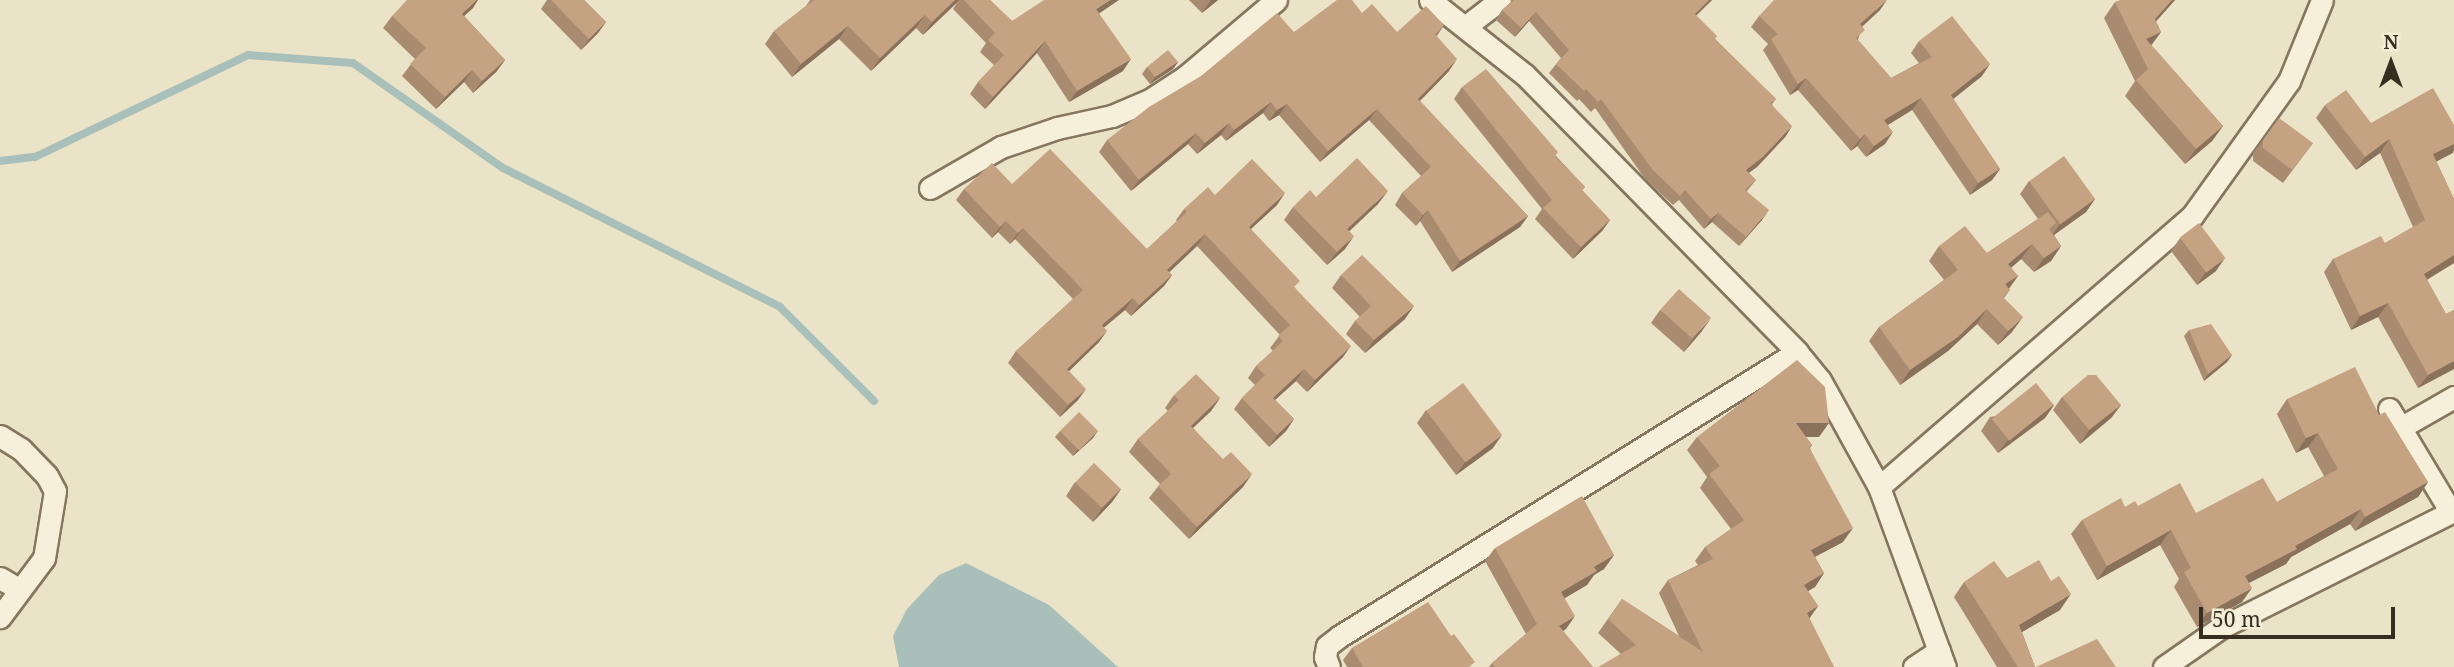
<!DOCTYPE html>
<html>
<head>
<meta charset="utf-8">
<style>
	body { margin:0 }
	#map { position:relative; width:2454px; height:667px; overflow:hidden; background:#ebe3c8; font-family:"Noto Serif",serif }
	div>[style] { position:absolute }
	.water>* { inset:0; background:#a9bfba }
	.stream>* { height:8px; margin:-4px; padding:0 4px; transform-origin:4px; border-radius:4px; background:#a9bfba }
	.roads { filter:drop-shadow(2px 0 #85765f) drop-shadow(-2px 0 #85765f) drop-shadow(0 2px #85765f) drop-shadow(0 -2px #85765f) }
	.street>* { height:21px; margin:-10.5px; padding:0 10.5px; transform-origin:10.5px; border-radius:10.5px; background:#f6f0db }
	.wall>* { inset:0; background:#a98b70 }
	.shaded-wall>* { inset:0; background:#8a715b }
	.building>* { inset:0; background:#c5a282; transform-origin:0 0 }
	span { translate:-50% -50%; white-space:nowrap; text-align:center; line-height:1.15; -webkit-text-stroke:7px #f3ecd7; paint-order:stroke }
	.north { position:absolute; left:2356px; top:28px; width:70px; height:70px; -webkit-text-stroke:5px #f3ecd7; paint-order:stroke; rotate:0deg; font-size:19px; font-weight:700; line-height:28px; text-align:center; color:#372d21 }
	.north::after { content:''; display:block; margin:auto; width:24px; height:32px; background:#372d21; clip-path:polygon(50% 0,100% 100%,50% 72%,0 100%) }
	.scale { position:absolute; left:2199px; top:607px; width:196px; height:32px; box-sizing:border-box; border:4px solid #372d21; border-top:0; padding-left:9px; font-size:21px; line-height:24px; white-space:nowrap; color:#372d21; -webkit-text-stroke:5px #f3ecd7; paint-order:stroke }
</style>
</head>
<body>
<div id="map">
	<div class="water">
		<i style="clip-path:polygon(966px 563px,1049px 605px,1118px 667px,899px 667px,893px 636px,907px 609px,939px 575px)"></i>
	</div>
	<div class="stream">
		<i style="left:0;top:161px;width:35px;rotate:-7deg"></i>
		<i style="left:35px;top:157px;width:236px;rotate:-25.6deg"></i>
		<i style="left:248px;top:55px;width:105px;rotate:4.4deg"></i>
		<i style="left:353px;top:63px;width:183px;rotate:35deg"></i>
		<i style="left:503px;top:168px;width:310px;rotate:26.6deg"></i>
		<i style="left:780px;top:307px;width:133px;rotate:45deg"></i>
	</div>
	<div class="roads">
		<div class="street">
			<i style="left:1430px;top:0;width:121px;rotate:38.3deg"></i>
			<i style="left:1525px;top:75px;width:388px;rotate:45.5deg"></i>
			<i style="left:1797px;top:352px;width:36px;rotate:51deg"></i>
			<i style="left:1820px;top:380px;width:122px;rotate:61.1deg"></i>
			<i style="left:1879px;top:487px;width:192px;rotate:69.9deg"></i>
			<i style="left:1465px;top:27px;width:44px;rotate:-37.6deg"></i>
			<i style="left:930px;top:188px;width:82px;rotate:-30deg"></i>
			<i style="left:1001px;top:147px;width:59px;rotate:-18.7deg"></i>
			<i style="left:1057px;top:128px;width:56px;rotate:-12.3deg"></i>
			<i style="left:1112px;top:116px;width:39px;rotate:-23deg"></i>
			<i style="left:1148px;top:101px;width:44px;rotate:-33deg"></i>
			<i style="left:1185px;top:77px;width:119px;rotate:-40.2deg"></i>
			<i style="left:2389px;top:409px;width:120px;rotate:59deg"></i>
			<i style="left:2400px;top:428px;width:62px;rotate:-29.9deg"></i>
			<i style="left:0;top:436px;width:25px;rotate:32deg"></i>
			<i style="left:21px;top:449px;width:37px;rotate:46deg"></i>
			<i style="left:47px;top:476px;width:17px;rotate:62deg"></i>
			<i style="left:55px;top:491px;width:68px;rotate:99.3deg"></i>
			<i style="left:44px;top:558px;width:74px;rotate:126.7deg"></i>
			<i style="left:1879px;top:487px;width:414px;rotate:-40.9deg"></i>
			<i style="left:2192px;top:216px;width:166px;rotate:-54.3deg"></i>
			<i style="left:2289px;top:81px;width:87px;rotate:-67.8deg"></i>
			<i style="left:0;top:578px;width:23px;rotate:31deg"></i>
			<i style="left:1329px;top:667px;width:11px;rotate:-112deg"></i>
			<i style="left:1325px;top:657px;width:11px;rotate:-80deg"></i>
			<i style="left:1327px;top:646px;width:16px;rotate:-38deg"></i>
			<i style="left:1340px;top:636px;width:538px;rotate:-31.86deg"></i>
			<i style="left:1914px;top:667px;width:30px;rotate:-33deg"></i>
			<i style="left:2164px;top:667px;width:68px;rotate:-34.9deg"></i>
			<i style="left:2220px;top:628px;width:262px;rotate:-26.6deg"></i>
		</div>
	</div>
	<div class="wall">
		<i style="clip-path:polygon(547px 0,584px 0,606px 22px,598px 33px,581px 50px,541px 9px)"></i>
		<i style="clip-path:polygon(810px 0,990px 0,1012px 21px,1099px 13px,1123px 71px,1069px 102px,1037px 53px,985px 109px,970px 94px,978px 82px,994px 65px,980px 52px,986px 43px,953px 9px,957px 3px,923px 35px,916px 28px,871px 71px,839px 39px,792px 77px,765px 44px,774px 31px,806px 6px)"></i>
		<i style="clip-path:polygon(1189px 0,1218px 0,1202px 13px)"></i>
		<i style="clip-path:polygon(1511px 0,1712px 0,1696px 16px,1715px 39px,1776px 99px,1772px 104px,1786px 136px,1757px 167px,1749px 173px,1756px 180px,1747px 191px,1762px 220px,1739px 246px,1712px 222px,1704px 229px,1679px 200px,1673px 205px,1645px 179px,1595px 108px,1591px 112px,1579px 99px,1577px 101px,1549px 73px,1561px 58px,1529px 21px,1515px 37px,1496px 20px,1502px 10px,1511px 2px)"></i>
		<i style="clip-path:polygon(2175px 0,2156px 21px,2161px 32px,2151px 45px,2223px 126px,2212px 141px,2185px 164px,2125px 96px,2135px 81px,2104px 18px,2115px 2px)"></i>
		<i style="clip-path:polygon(473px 8px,464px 16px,505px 60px,496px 72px,473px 93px,464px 82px,436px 109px,402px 76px,415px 59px,383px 28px,392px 16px)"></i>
		<i style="clip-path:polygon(1880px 10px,1862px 27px,1858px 40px,1891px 78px,1919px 63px,1911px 53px,1919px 41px,1982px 76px,1953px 99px,2000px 169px,1992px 180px,1970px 195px,1912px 110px,1888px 125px,1885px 144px,1866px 157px,1857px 146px,1851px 151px,1798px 90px,1790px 95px,1763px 50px,1768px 44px,1751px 27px,1759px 16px)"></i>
		<i style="clip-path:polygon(1362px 13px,1397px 32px,1444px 25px,1437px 36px,1449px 71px,1420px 101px,1528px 216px,1520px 227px,1452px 272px,1420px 221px,1416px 226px,1395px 205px,1402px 193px,1421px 176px,1369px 120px,1320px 162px,1279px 115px,1269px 121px,1263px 113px,1226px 141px,1221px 135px,1197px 154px,1188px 144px,1131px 191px,1099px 152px,1107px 140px,1294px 32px)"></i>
		<i style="clip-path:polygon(1178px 62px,1173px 69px,1150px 84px,1142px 74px,1147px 67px)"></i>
		<i style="clip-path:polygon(1462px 87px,1556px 156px,1585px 187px,1582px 190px,1610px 220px,1602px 231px,1573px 259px,1535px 219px,1542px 209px,1454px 99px)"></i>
		<i style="clip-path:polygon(2325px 105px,2371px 123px,2454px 125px,2454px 151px,2436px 161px,2454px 199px,2454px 263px,2427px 280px,2446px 314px,2454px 310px,2454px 369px,2418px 388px,2378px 317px,2351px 330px,2324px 272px,2333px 259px,2385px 243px,2413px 227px,2380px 153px,2356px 170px,2316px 118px)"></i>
		<i style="clip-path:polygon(2263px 140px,2313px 143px,2283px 183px,2253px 161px,2253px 153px)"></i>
		<i style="clip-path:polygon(2029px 181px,2095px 199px,2086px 212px,2054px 235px,2061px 246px,2051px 261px,2034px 272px,2021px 259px,2011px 268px,2018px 276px,2009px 289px,2010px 290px,2004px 298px,2012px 332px,1998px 345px,1977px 324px,1948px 351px,1900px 385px,1869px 341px,1879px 327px,1944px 280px,1929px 261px,1939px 246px,1987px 253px,2038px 219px,2020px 194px)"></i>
		<i style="clip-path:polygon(1012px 184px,1147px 249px,1177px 221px,1176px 220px,1184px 209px,1215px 195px,1277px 205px,1251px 229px,1295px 288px,1343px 357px,1307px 392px,1296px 381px,1275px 400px,1294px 419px,1286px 431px,1269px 447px,1234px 409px,1242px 398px,1255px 385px,1248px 378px,1256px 366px,1273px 351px,1270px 348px,1280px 335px,1197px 246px,1169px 272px,1172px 275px,1164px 286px,1131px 316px,1125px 310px,1104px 327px,1099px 342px,1069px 371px,1078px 400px,1060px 417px,1008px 363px,1016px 351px,1073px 299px,1015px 239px,1010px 244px,998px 232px,992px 238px,956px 200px,964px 189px)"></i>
		<i style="clip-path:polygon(1316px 197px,1378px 204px,1349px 231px,1345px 249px,1327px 265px,1284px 220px,1293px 207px)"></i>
		<i style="clip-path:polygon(2180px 238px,2216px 271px,2197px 285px,2171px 251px)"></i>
		<i style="clip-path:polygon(1341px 275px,1405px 319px,1365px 353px,1346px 334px,1355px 321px,1360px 317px,1332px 288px)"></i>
		<i style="clip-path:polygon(1660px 310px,1702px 331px,1684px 352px,1651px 323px)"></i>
		<i style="clip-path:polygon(2189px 330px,2232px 355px,2227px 362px,2204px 381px,2184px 336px)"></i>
		<i style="clip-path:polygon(1174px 395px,1220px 398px,1211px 411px,1193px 428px,1243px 487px,1189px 539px,1149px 498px,1160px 484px,1129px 452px,1138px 439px,1168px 411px,1165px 408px)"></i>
		<i style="clip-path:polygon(2062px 397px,2121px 405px,2111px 418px,2080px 444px,2053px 410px)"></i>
		<i style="clip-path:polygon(2287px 399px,2379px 415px,2428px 482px,2418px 497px,2355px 531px,2350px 524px,2291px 557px,2286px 564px,2249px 583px,2242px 602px,2197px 627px,2174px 587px,2179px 579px,2160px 545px,2097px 580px,2071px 534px,2082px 520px,2125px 507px,2138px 506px,2196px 513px,2277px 502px,2324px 476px,2308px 447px,2296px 453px,2277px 414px)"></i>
		<i style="clip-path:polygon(2054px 405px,2045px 418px,1998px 453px,1981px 431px,1990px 417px)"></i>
		<i style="clip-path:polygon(1426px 410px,1493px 448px,1456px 475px,1417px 423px)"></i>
		<i style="clip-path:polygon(1060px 431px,1093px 438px,1073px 456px,1055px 437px)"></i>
		<i style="clip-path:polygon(1697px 437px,1819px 437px,1806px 437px,1812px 445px,1810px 448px,1843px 542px,1815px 557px,1824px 573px,1815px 587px,1808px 591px,1818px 606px,1809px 619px,1834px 667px,1621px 654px,1598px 633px,1622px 599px,1679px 636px,1659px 593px,1668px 580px,1698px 565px,1695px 561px,1705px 547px,1731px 529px,1700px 488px,1707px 477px,1687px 450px)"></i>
		<i style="clip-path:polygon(1075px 482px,1121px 489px,1112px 502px,1093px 522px,1066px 496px)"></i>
		<i style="clip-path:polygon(1495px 548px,1614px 555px,1604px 569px,1594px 575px,1587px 585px,1565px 598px,1566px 629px,1563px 631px,1593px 667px,1489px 667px,1492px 663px,1526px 634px,1485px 561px)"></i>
		<i style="clip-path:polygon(1964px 582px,2060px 610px,2022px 632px,2035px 667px,1997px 667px,1954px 597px)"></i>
		<i style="clip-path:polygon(1352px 648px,1472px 667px,1347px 667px,1343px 660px)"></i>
	</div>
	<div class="shaded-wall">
		<i style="clip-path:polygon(476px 0,478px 0,473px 8px,453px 26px,462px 14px)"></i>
		<i style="clip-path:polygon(955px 0,959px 0,923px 35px,932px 22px)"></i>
		<i style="clip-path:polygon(1110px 0,1119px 0,1088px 21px,1096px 9px)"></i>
		<i style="clip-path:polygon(1211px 0,1218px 0,1202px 13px)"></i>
		<i style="clip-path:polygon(1709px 0,1712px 0,1688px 23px,1695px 14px)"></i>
		<i style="clip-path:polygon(1887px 0,1880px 10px,1851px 36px,1860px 24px)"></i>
		<i style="clip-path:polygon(2172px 0,2175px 0,2144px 35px,2155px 19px)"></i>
		<i style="clip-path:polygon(1536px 12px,1529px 21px,1515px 37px,1521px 28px)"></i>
		<i style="clip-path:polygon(925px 15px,916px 28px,871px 71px,880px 58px)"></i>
		<i style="clip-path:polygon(606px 22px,598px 33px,581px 50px,589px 39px)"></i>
		<i style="clip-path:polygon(848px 26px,839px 39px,792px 77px,801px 64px)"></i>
		<i style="clip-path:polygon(2161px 32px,2150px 47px,2146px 39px)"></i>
		<i style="clip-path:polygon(1045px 41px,1037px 53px,985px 109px,993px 97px)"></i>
		<i style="clip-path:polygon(1131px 59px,1123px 71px,1069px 102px,1077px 91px)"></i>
		<i style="clip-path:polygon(1457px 59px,1449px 71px,1411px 110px,1418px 99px)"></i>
		<i style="clip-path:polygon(505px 60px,496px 72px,473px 93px,482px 81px)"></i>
		<i style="clip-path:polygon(1178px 62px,1173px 69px,1150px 84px,1155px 77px)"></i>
		<i style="clip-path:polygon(1990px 64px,1982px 76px,1943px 107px,1951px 95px)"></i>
		<i style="clip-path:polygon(472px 70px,464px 82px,436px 109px,445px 97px)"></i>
		<i style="clip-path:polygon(1806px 78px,1798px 90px,1790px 95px,1798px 84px)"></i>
		<i style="clip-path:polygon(1921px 98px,1912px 110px,1876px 132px,1884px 120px)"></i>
		<i style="clip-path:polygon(1271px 102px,1263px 113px,1226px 141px,1234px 130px)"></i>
		<i style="clip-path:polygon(1287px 104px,1279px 115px,1269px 121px,1277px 110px)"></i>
		<i style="clip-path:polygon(1377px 109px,1369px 120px,1320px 162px,1328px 151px)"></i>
		<i style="clip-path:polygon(1229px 123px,1221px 135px,1197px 154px,1205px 143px)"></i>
		<i style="clip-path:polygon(1792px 126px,1786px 136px,1757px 167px,1739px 179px,1746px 170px)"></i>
		<i style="clip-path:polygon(2223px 126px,2212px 141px,2185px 164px,2196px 149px)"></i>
		<i style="clip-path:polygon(1893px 132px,1885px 144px,1866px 157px,1874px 146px)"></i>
		<i style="clip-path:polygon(1196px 133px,1188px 144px,1131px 191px,1139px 180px)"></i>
		<i style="clip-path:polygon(1865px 134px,1857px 146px,1851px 151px,1860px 139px)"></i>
		<i style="clip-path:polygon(2389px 139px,2380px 153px,2356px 170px,2365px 157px)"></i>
		<i style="clip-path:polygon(2454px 144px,2453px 153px,2424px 168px,2433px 154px)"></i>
		<i style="clip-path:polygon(2000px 169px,1992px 180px,1970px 195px,1978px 183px)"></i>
		<i style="clip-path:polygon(1388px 191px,1378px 204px,1338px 242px,1347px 229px)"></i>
		<i style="clip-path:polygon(1285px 193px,1277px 205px,1241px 238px,1249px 227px)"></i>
		<i style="clip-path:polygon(2095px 199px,2086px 212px,2051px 237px,2060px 224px)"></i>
		<i style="clip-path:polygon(1428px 210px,1420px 221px,1416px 226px,1423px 215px)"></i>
		<i style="clip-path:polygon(1769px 210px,1762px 220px,1739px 246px,1746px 237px)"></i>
		<i style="clip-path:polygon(1718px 213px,1712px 222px,1704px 229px,1711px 219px)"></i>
		<i style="clip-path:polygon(1528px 216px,1520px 227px,1452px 272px,1460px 261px)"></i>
		<i style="clip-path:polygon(1610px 220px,1602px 231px,1573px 259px,1581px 247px)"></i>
		<i style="clip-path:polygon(1006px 221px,998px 232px,992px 238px,1000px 227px)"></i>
		<i style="clip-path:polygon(1023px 228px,1015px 239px,1010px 244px,1018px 233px)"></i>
		<i style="clip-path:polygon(1205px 234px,1197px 246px,1159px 282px,1167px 270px)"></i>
		<i style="clip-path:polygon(1354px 236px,1345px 249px,1327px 265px,1337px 252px)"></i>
		<i style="clip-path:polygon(2032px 244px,2021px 259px,1998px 279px,2008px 264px)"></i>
		<i style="clip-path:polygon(2061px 246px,2051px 261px,2034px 272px,2044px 258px)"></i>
		<i style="clip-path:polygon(2454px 255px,2454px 263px,2414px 287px,2424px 274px)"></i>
		<i style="clip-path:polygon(2225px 258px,2216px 271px,2197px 285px,2206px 272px)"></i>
		<i style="clip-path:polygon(1172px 275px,1164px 286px,1131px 316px,1139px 305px)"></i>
		<i style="clip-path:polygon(2018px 276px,2007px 290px,2005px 284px)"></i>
		<i style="clip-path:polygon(1133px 298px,1125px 310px,1094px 336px,1102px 325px)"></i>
		<i style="clip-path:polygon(2388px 303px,2378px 317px,2351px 330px,2360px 316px)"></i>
		<i style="clip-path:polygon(1414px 306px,1405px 319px,1365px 353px,1374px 340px)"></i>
		<i style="clip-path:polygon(1987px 309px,1977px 324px,1948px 351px,1900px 385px,1910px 370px)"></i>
		<i style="clip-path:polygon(2023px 317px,2012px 332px,1998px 345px,2008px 331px)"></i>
		<i style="clip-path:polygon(1711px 318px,1702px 331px,1684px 352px,1693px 338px)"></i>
		<i style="clip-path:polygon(1107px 331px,1099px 342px,1059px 381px,1067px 369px)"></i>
		<i style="clip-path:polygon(1351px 346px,1343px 357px,1307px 392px,1315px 380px)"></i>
		<i style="clip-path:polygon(2232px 355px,2227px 362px,2204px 381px,2208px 374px)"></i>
		<i style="clip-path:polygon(2454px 361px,2454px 369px,2418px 388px,2428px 375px)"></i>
		<i style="clip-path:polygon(1304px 369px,1296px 381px,1265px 409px,1273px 398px)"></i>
		<i style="clip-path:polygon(1086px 389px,1078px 400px,1060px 417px,1068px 405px)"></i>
		<i style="clip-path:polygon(1220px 398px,1211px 411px,1182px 438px,1191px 426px)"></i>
		<i style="clip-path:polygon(2054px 405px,2045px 418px,1998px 453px,2008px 440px)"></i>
		<i style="clip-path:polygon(2121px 405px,2111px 418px,2080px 444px,2089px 430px)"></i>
		<i style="clip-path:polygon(1294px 419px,1286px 431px,1269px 447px,1277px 435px)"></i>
		<i style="clip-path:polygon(1796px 423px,1829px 423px,1819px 437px,1786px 437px)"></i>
		<i style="clip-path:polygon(1098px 431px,1093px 438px,1073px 456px,1078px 449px)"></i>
		<i style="clip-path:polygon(2318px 433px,2308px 447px,2296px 453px,2306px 438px)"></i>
		<i style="clip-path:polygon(1502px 435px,1493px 448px,1456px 475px,1465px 462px)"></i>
		<i style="clip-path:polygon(1252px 474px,1243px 487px,1189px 539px,1197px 527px)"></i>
		<i style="clip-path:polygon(2428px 482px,2418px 497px,2355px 531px,2365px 517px)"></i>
		<i style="clip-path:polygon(1121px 489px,1112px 502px,1093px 522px,1102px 508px)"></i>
		<i style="clip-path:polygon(2361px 509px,2350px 524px,2291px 557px,2286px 564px,2235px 590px,2245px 576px,2295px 546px)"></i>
		<i style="clip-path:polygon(1853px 528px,1843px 542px,1801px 564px,1811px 550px)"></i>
		<i style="clip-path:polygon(2171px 530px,2160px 545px,2097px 580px,2107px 566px)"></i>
		<i style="clip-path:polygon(1614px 555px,1604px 569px,1594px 575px,1587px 585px,1551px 606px,1561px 592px,1594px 567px)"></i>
		<i style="clip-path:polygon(1824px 573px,1815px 587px,1795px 599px,1804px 585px)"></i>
		<i style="clip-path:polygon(2252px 588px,2242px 602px,2197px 627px,2207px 613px)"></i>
		<i style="clip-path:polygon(2071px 594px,2060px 610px,2008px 640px,2019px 625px)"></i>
		<i style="clip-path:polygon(1818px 606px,1808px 620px,1807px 613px)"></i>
		<i style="clip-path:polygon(1575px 616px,1566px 629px,1549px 639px,1559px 626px)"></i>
	</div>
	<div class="building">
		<i style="clip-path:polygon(407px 0,476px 0,462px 14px,505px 60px,482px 81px,472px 70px,445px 97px,410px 64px,426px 48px,392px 16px)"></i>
		<i style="clip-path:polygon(551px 0,584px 0,606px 22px,589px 39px)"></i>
		<i style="clip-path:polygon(814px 0,955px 0,932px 22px,925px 15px,880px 58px,848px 26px,801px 64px,774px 31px)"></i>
		<i style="clip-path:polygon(964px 0,990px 0,1012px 21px,1044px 0,1110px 0,1096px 9px,1131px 59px,1077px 91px,1045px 41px,993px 97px,978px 82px,1004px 55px,988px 40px,995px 33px)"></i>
		<i style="clip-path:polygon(1337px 0,1352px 0,1362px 13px,1372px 4px,1397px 32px,1426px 6px,1444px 25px,1435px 34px,1457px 59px,1418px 99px,1528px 216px,1460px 261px,1428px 210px,1423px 215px,1402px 193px,1431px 167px,1377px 109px,1328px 151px,1287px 104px,1277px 110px,1271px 102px,1234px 130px,1229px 123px,1205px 143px,1196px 133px,1139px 180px,1107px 140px,1149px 107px,1201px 76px,1277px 13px,1294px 32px)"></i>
		<i style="clip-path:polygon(1514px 0,1709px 0,1695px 14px,1717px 36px,1715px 39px,1776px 99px,1770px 103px,1792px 126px,1763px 157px,1746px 170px,1756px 180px,1745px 190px,1769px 210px,1746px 237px,1718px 213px,1711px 219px,1685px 190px,1680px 196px,1652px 169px,1601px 99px,1598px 102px,1586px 89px,1584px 91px,1556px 64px,1569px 50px,1536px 12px,1521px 28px,1502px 10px)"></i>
		<i style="clip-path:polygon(1774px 0,1887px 0,1860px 24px,1865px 30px,1856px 38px,1891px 78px,1932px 57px,1919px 41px,1952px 16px,1990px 64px,1951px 95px,2000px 169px,1978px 183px,1921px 98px,1884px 120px,1893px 132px,1874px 146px,1865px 134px,1860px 139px,1806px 78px,1798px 84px,1771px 39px,1778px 34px,1759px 16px)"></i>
		<i style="clip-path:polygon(2120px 0,2172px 0,2155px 19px,2161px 32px,2146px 39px,2223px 126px,2196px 149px,2136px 80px,2148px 69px,2115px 2px)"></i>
		<i style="clip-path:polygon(1168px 50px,1178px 62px,1155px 77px,1147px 67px)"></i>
		<i style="clip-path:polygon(1486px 69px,1558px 152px,1555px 156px,1585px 187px,1582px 190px,1610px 220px,1581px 247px,1543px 208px,1552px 200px,1462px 87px)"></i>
		<i style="clip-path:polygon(2433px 88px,2454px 125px,2454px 144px,2433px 154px,2454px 199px,2454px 255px,2424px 274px,2446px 314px,2454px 310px,2454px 361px,2428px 375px,2388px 303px,2360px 316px,2333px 259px,2381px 236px,2385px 243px,2425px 220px,2389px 139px,2365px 157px,2325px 105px,2346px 90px,2371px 123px)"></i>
		<i style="clip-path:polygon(2279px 118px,2313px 143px,2292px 170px,2263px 148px,2263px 140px)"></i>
		<i style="clip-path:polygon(1050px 149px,1147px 249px,1187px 212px,1184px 209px,1208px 187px,1215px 195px,1252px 159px,1285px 193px,1249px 227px,1300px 281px,1294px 287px,1351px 346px,1315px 380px,1304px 369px,1273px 398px,1294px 419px,1277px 435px,1242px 398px,1265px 375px,1256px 366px,1283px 341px,1278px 336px,1290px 325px,1205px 234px,1167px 270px,1172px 275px,1139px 305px,1133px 298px,1102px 325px,1107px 331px,1067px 369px,1086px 389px,1068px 405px,1016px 351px,1083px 290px,1023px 228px,1018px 233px,1006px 221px,1000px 227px,964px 189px,992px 163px,1012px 184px)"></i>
		<i style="left:2064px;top:156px;width:53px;height:43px;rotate:54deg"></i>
		<i style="clip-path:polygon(1357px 158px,1388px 191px,1347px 229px,1354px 236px,1337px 252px,1293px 207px,1310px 190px,1316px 197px)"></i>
		<i style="clip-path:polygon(2048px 212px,2056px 223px,2049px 229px,2061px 246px,2044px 258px,2032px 244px,2008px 264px,2018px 276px,2005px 284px,2010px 290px,2003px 297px,2023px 317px,2008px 331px,1987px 309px,1958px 337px,1910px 370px,1879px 327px,1958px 270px,1939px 246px,1965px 226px,1987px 253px)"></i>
		<i style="left:2199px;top:223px;width:44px;height:24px;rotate:53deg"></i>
		<i style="clip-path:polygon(1362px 255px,1414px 306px,1374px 340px,1355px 321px,1371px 306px,1341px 275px)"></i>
		<i style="left:1679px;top:289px;width:43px;height:28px;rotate:42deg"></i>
		<i style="clip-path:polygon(2211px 324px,2232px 355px,2208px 374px,2189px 330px)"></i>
		<i style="clip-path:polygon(1797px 360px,1825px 387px,1829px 423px,1796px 423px,1812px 445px,1809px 447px,1853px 528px,1811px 550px,1824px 573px,1804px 585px,1818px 606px,1807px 613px,1834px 667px,1598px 667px,1636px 645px,1608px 619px,1622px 599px,1703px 652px,1668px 580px,1713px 559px,1705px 547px,1744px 520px,1709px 474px,1720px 466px,1697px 437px)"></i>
		<i style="clip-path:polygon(2355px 367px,2379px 415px,2385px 412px,2428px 482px,2365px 517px,2361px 509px,2295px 546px,2297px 549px,2245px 576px,2252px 588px,2207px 613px,2184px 572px,2191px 568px,2171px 530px,2107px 566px,2082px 520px,2121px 498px,2125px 507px,2135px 501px,2138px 506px,2180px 483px,2196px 513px,2263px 478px,2277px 502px,2338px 469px,2318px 433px,2306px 438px,2287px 399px)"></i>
		<i style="clip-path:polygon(1196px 374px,1220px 398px,1191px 426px,1223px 459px,1231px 452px,1252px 474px,1197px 527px,1158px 486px,1171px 474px,1138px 439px,1179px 400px,1174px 395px)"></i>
		<i style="clip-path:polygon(2088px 375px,2096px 375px,2121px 405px,2089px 430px,2062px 397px)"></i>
		<i style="left:1463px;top:383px;width:65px;height:46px;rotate:53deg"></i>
		<i style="left:2036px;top:383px;width:28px;height:57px;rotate:51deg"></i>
		<i style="left:1079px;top:412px;width:27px;height:27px;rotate:45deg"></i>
		<i style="left:1094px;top:463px;width:37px;height:27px;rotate:44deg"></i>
		<i style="clip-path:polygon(1582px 496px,1614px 555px,1594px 567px,1597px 571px,1561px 592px,1575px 616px,1559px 626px,1593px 667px,1495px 667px,1492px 663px,1537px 624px,1495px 548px)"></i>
		<i style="clip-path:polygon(2039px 560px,2051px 581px,2059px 576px,2071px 594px,2019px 625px,2035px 667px,2018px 667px,1964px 582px,1994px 561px,2007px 578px)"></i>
		<i style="clip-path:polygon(1428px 602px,1451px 636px,1454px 634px,1475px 662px,1469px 667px,1363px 667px,1352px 648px)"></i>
		<i style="clip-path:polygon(2097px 639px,2116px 667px,2036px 667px)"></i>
	</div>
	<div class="north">N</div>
	<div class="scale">50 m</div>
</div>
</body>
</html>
